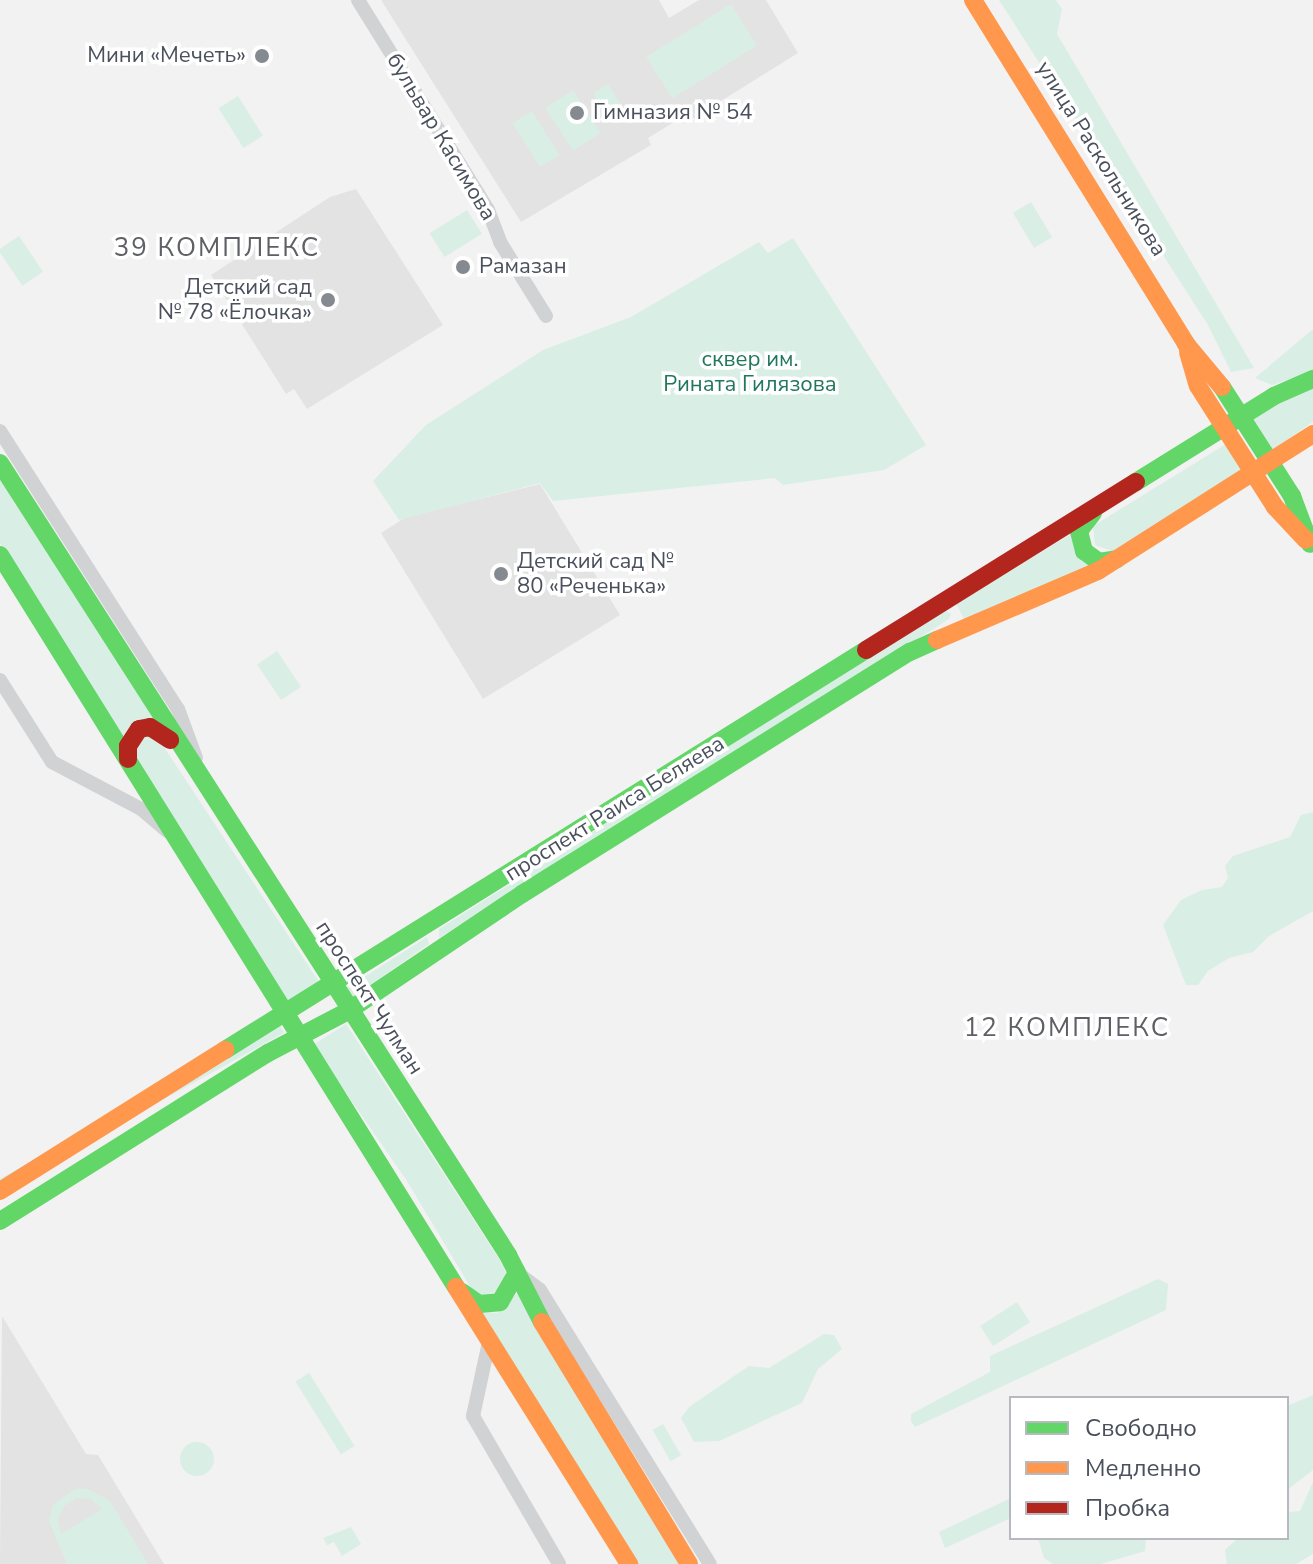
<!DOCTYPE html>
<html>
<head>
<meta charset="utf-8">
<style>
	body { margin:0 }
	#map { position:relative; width:1313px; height:1564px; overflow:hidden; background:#f2f2f2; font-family:"Nunito Sans",sans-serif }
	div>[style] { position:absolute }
	.education>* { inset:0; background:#e4e3e3 }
	.green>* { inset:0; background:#d9eee5; transform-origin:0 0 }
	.round { border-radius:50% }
	.street>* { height:14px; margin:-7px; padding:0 7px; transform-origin:7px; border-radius:7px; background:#d1d2d4 }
	.fast>* { height:18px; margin:-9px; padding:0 9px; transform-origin:9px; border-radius:9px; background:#63d668 }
	.slow>* { height:18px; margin:-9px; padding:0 9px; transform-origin:9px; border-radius:9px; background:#ff974d }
	.jam>* { height:18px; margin:-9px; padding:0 9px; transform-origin:9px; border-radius:9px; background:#b3261e }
	.dots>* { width:22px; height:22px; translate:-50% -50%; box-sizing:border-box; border:4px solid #fff; border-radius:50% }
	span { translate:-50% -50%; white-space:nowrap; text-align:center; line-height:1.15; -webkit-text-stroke:7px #fff; paint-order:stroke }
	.poi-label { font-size:22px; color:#4a505c }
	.right { translate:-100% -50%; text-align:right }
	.left { translate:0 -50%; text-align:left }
	.street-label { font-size:22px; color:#4a505c }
	.park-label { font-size:22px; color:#21775c }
	.quarter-label { font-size:26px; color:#5e6065; letter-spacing:2px }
	.legend { position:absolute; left:1009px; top:1396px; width:280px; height:144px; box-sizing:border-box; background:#fff; border:2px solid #b7b9be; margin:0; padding:10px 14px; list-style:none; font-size:24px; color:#4a505c }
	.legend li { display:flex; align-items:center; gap:16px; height:40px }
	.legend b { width:40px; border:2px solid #b7b9be }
</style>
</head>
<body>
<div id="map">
	<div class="education">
		<i style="clip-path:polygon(381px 0,659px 0,669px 18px,699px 0,766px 0,798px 53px,684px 124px,679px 119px,648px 138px,651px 145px,521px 222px)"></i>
		<i style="clip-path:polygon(356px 189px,443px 325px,307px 409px,294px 389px,286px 394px,211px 275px,330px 197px)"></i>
		<i style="clip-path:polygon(540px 484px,620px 615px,483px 699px,381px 533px,406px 517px)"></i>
		<i style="clip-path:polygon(2px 1316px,86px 1454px,98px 1455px,164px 1564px,0 1564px)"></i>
	</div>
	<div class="green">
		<i style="clip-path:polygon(999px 0,1056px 0,1062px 9px,1057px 34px,1254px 368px,1231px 372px,1208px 325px)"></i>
		<i style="left:731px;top:4px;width:49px;height:100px;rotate:58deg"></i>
		<i style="left:608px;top:84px;width:33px;height:18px;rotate:57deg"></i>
		<i style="left:573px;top:90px;width:51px;height:33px;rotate:57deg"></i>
		<i style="left:238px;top:96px;width:47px;height:23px;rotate:58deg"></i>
		<i style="left:532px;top:111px;width:52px;height:23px;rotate:58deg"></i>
		<i style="left:1031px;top:202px;width:41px;height:21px;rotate:59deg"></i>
		<i style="left:467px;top:210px;width:28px;height:44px;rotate:58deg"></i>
		<i style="left:19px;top:236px;width:43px;height:25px;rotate:56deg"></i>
		<i style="clip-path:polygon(793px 238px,926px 445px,884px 470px,783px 485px,775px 478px,553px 501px,540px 483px,399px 520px,373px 481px,426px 425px,543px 350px,631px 317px,759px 242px,768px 253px)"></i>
		<i style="clip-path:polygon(1313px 329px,1313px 372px,1272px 385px,1255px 378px)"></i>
		<i style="clip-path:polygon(1313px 388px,1313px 422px,1269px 452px,1248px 418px)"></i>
		<i style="clip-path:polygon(1231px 441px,1247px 469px,1115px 552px,1095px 545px,1093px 526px)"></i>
		<i style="clip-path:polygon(0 475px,153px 718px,137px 720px,123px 740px,0 543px)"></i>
		<i style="clip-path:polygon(1076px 531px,1096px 567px,964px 619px,956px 603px)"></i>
		<i style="clip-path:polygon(944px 610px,951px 614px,949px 619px,439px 938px,439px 929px)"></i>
		<i style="left:277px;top:651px;width:43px;height:24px;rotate:56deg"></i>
		<i style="clip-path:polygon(145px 734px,160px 741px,319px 982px,288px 1001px,134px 758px,135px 744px)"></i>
		<i style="clip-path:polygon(1313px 812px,1313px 911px,1269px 936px,1253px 952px,1229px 958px,1208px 971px,1198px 985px,1186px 985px,1163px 925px,1181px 900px,1202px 890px,1222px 887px,1228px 878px,1225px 866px,1233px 856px,1290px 837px,1301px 815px)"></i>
		<i style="clip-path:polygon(427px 937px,429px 944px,353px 997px,347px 988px)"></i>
		<i style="left:279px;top:1024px;width:10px;height:328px;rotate:61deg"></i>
		<i style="clip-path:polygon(346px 1024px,503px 1265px,506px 1275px,501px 1290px,484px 1296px,471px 1288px,407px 1181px,313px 1045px)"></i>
		<i style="clip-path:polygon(1158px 1279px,1168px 1284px,1166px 1310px,915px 1427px,911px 1421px,911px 1414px,990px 1372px,990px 1356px)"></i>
		<i style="clip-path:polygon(518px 1293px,680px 1564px,637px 1564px,480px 1312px,497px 1313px)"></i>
		<i style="left:1017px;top:1302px;width:24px;height:44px;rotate:57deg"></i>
		<i style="clip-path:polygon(824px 1334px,834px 1335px,842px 1349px,818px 1369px,802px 1403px,719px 1441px,694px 1442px,681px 1418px,689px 1407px,749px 1366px,769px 1368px)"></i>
		<i style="left:309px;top:1373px;width:86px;height:16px;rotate:58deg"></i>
		<i style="clip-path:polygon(1313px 1395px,1313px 1470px,1287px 1490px,1287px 1406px)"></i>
		<i style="left:663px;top:1424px;width:36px;height:12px;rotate:60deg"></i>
		<i class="round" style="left:180px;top:1442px;width:34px;height:34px"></i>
		<i style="clip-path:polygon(1313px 1482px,1313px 1554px,1296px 1564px,1227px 1564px,1225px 1550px,1238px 1538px,1287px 1538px,1287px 1512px,1300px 1511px)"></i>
		<i style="clip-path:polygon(evenodd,75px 1489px,88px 1489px,110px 1501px,148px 1564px,67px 1564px,49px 1521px,53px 1505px,75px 1489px,76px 1498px,91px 1499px,102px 1509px,61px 1534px,58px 1519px,64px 1506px,76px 1498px)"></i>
		<i style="clip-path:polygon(1011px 1498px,1011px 1518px,945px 1548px,939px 1532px)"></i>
		<i style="clip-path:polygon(351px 1527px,361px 1544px,342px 1556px,334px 1542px,327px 1545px,323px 1538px)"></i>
		<i style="clip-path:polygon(1038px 1538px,1146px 1538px,1145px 1551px,1101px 1564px,1053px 1564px,1044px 1558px)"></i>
	</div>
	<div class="street">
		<i style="left:358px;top:0;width:247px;rotate:58.2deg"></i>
		<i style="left:488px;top:210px;width:34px;rotate:69deg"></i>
		<i style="left:500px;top:242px;width:87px;rotate:58.1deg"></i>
		<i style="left:0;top:431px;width:330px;rotate:57.4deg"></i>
		<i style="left:178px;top:709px;width:52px;rotate:69.8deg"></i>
		<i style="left:0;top:680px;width:97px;rotate:57.6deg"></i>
		<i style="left:52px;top:762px;width:101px;rotate:27.8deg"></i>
		<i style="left:141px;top:809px;width:34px;rotate:40deg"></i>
		<i style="left:523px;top:1277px;width:21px;rotate:37deg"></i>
		<i style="left:540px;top:1290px;width:322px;rotate:58.2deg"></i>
		<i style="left:489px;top:1342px;width:76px;rotate:102.2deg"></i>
		<i style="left:473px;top:1416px;width:171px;rotate:59.8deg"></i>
	</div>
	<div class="fast">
		<i style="left:1222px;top:387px;width:130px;rotate:57.3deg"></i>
		<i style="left:1292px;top:496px;width:51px;rotate:69.4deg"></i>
		<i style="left:0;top:463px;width:941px;rotate:57.32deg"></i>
		<i style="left:508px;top:1255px;width:75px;rotate:63.1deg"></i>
		<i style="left:1136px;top:482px;width:163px;rotate:-31.9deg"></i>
		<i style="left:1274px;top:396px;width:43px;rotate:-23.6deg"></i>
		<i style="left:1093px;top:513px;width:23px;rotate:128deg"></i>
		<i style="left:1079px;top:531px;width:21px;rotate:76deg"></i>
		<i style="left:1084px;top:551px;width:19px;rotate:36deg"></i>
		<i style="left:1099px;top:562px;width:18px;rotate:-9deg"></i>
		<i style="left:0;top:555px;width:862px;rotate:58.08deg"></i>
		<i style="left:225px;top:1050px;width:756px;rotate:-31.97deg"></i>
		<i style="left:0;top:1221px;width:316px;rotate:-32.1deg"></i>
		<i style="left:268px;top:1053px;width:90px;rotate:-27.7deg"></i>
		<i style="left:348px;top:1011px;width:210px;rotate:-33.9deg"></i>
		<i style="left:522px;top:894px;width:457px;rotate:-32deg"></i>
		<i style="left:910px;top:652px;width:30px;rotate:-24deg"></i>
		<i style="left:462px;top:1292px;width:21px;rotate:35deg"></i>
		<i style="left:479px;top:1304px;width:21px;rotate:-5deg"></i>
		<i style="left:500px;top:1302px;width:34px;rotate:-60deg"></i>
	</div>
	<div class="slow">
		<i style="left:973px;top:0;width:405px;rotate:58.2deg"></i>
		<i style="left:1186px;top:344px;width:56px;rotate:50.1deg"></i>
		<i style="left:1188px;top:352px;width:35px;rotate:74deg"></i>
		<i style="left:1198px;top:386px;width:143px;rotate:57.5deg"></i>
		<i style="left:1275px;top:507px;width:45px;rotate:46.8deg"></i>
		<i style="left:937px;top:640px;width:175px;rotate:-23.2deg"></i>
		<i style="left:1098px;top:571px;width:255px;rotate:-32.5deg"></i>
		<i style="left:0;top:1191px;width:266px;rotate:-32.1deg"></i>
		<i style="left:456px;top:1287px;width:327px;rotate:58deg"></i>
		<i style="left:542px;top:1322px;width:283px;rotate:58.7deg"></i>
	</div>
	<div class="jam">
		<i style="left:866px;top:650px;width:318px;rotate:-31.9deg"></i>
		<i style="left:128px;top:759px;width:13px;rotate:-90deg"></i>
		<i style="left:128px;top:746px;width:20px;rotate:-57deg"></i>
		<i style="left:139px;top:729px;width:11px;rotate:-10deg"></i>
		<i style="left:150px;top:727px;width:24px;rotate:33deg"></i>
	</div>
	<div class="dots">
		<i style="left:262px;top:56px;background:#858990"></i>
		<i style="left:577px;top:113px;background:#858990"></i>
		<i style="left:463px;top:267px;background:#858990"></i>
		<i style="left:328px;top:300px;background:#858990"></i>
		<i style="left:501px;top:574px;background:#858990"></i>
	</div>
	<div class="poi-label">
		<span class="right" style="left:246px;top:56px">Мини «Мечеть»</span>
		<span class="left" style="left:593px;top:113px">Гимназия № 54</span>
		<span class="left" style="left:479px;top:267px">Рамазан</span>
		<span class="right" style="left:312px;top:300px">Детский сад<br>№ 78 «Ёлочка»</span>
		<span class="left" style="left:517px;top:574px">Детский сад №<br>80 «Реченька»</span>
	</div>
	<div class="street-label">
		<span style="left:441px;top:137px;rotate:59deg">бульвар Касимова</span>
		<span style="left:1101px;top:159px;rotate:58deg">улица Раскольникова</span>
		<span style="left:615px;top:809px;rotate:-32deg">проспект Раиса Беляева</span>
		<span style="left:369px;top:998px;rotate:57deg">проспект Чулман</span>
	</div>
	<div class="park-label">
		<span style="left:750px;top:372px">сквер им.<br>Рината Гилязова</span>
	</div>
	<div class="quarter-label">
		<span style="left:217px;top:248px">39 КОМПЛЕКС</span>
		<span style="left:1067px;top:1028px">12 КОМПЛЕКС</span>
	</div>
	<ul class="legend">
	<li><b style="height:10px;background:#63d668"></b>Свободно</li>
	<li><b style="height:10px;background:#ff974d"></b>Медленно</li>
	<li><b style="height:10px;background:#b3261e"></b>Пробка</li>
	</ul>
</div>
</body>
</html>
